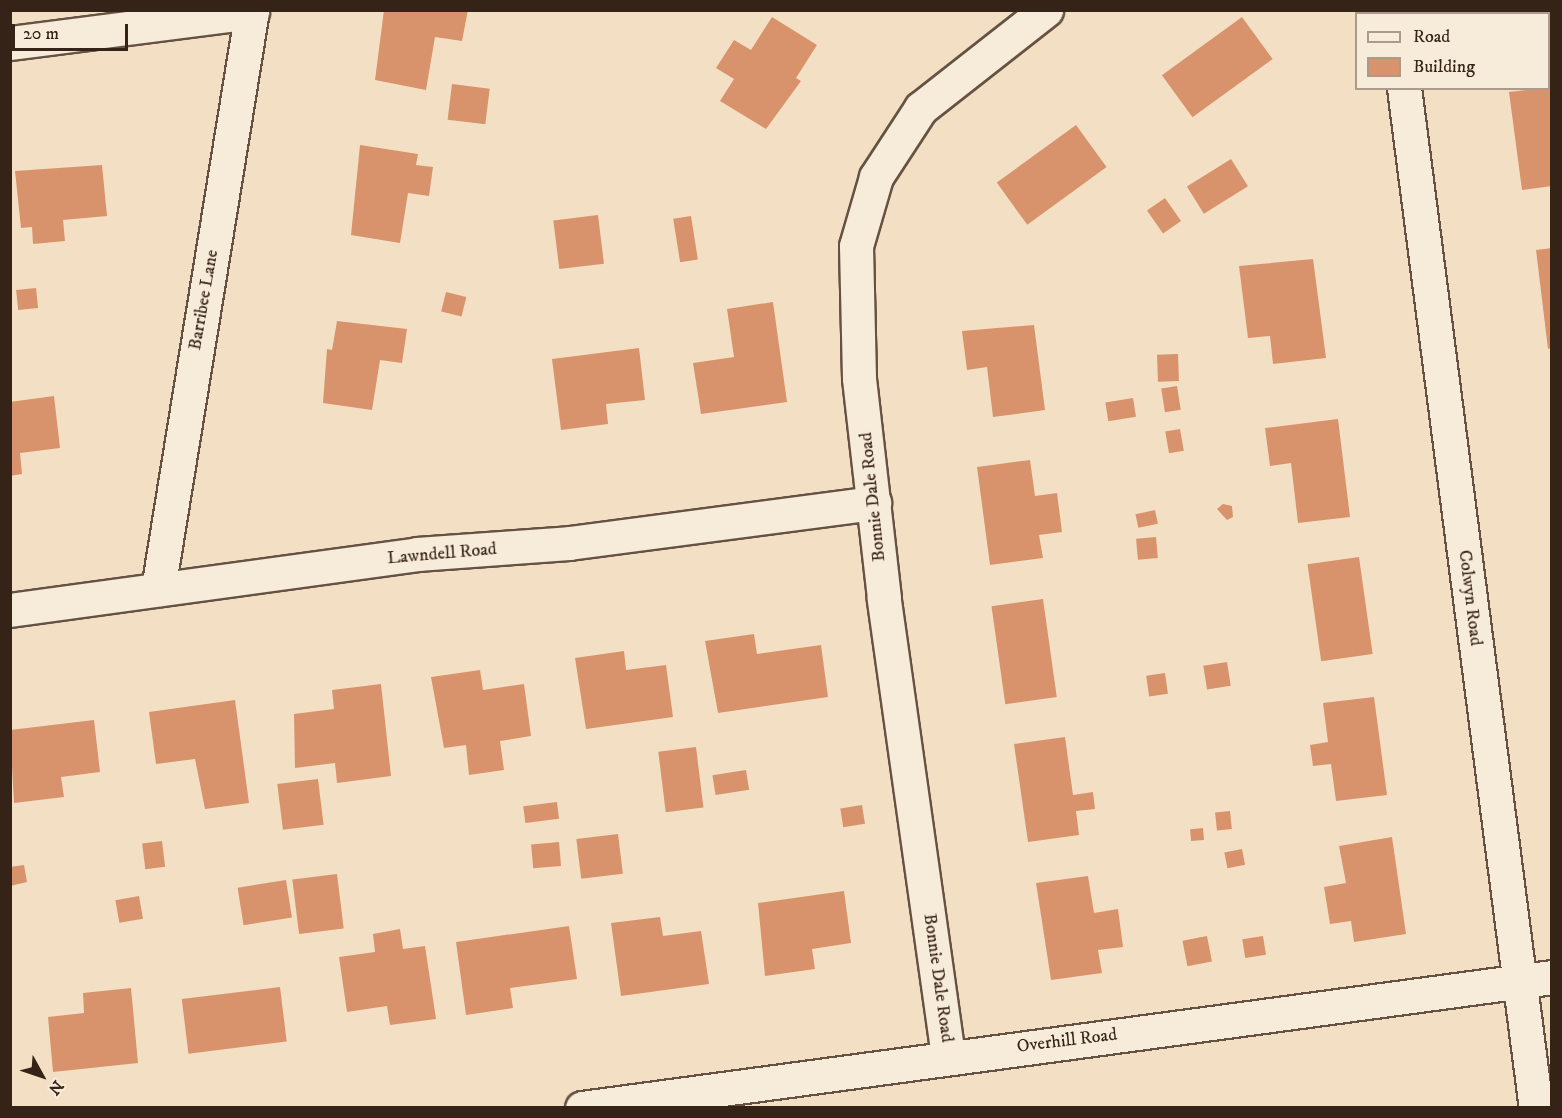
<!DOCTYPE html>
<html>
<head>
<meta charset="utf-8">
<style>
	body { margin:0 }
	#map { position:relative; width:1562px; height:1118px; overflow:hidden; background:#f3e0c4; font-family:"IM FELL DW Pica",serif }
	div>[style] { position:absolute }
	.building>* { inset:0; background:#d8936c; transform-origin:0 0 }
	.roads { filter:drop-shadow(2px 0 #655242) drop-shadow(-2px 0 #655242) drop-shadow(0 2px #655242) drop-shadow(0 -2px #655242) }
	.minor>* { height:33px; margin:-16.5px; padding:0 16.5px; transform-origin:16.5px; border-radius:16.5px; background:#f7ebd9 }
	span { translate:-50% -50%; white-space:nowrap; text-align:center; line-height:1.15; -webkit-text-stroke:4.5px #f7ebd9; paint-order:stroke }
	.street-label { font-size:18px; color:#362317 }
	.frame { position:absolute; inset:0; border:12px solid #362317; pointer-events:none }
	.legend { position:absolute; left:1355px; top:12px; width:195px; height:78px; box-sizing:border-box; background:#f7ebd9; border:2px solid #aa9b8b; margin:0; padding:8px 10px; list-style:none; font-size:18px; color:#362317 }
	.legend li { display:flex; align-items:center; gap:12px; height:30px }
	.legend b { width:30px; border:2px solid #aa9b8b }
	.north { position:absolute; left:12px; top:1046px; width:60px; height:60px; -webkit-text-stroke:4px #f7ebd9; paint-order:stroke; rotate:130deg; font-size:16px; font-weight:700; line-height:24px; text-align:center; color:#362317 }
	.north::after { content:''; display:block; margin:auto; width:21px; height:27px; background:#362317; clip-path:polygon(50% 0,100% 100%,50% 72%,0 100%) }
	.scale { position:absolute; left:12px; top:24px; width:116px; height:27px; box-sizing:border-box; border:3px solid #362317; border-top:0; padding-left:8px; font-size:18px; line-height:21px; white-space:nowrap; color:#362317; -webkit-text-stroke:4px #f7ebd9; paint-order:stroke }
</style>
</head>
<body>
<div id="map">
	<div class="building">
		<i style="clip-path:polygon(384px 10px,468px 10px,462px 41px,435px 37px,426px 90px,375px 80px)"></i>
		<i style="clip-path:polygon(772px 17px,817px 45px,796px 78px,801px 81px,766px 129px,720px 101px,734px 79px,716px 68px,734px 40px,751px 50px)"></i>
		<i style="left:1242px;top:17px;width:52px;height:99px;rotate:54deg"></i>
		<i style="left:452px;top:84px;width:38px;height:36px;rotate:7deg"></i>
		<i style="clip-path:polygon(1552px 87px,1552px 186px,1522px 190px,1509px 92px)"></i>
		<i style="left:1076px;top:125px;width:52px;height:98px;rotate:54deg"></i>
		<i style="clip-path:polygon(360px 145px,418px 154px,416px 165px,433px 167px,429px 196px,408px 193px,400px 243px,351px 235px)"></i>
		<i style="left:1231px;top:159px;width:32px;height:52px;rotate:58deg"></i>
		<i style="clip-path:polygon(102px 165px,107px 216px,63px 220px,65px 241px,33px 244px,32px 227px,21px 228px,15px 171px)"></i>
		<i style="left:1165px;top:198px;width:28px;height:22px;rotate:55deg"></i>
		<i style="left:598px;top:215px;width:49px;height:45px;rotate:83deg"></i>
		<i style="left:691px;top:216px;width:44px;height:18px;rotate:81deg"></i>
		<i style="clip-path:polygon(1552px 248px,1552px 348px,1548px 349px,1536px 250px)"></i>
		<i style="clip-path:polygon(1313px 259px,1326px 358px,1273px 364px,1270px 336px,1248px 338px,1239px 266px)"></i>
		<i style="left:36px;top:288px;width:20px;height:20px;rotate:84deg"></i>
		<i style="left:446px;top:292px;width:21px;height:20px;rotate:14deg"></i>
		<i style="clip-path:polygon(773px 302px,787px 402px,701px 414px,693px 363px,734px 357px,727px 309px)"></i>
		<i style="clip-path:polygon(337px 321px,407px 329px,402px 363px,380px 360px,372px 410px,323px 403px,327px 349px,332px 350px)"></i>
		<i style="clip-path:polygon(1034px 325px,1045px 410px,993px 417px,987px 367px,967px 370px,962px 331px)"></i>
		<i style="clip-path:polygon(639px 348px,645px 400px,606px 404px,608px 424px,561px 430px,552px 359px)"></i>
		<i style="left:1178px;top:354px;width:27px;height:21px;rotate:88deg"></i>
		<i style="left:1177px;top:386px;width:24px;height:16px;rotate:81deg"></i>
		<i style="clip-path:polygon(54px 396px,60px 448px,20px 453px,22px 474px,10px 476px,10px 402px)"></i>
		<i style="left:1133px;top:398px;width:19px;height:28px;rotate:81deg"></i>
		<i style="clip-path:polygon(1338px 419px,1350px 517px,1298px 523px,1291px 463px,1270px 466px,1265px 428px)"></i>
		<i style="left:1180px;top:429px;width:22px;height:15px;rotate:80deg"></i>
		<i style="clip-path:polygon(1030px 460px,1035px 496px,1057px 493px,1062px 532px,1039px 535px,1043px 558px,990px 565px,977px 467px)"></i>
		<i style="clip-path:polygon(1223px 504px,1232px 506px,1233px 517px,1227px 520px,1217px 509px)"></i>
		<i style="left:1155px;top:510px;width:14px;height:20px;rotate:78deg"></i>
		<i style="left:1156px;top:537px;width:21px;height:20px;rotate:85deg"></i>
		<i style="left:1359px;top:557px;width:98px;height:52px;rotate:82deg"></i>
		<i style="left:1043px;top:599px;width:99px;height:52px;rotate:82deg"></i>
		<i style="clip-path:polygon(754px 634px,757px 654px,821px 645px,828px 697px,718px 713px,705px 641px)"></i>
		<i style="clip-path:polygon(624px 651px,626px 670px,666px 665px,673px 717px,586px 729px,575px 658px)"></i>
		<i style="left:1227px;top:662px;width:24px;height:24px;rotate:81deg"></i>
		<i style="clip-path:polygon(480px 670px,483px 690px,524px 684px,531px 736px,500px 741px,504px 770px,469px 775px,466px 745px,444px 748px,431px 677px)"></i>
		<i style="left:1165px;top:673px;width:21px;height:19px;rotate:82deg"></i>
		<i style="clip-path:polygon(381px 684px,391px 776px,337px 783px,335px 763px,295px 768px,294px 714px,334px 709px,332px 690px)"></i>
		<i style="clip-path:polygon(1374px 697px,1387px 795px,1336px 801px,1331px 764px,1313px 766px,1310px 745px,1328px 742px,1323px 703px)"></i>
		<i style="clip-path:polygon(235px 700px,249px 803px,205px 809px,195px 759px,156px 764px,149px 712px)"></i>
		<i style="clip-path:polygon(94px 720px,100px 772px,61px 777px,64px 797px,14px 803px,10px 730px)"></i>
		<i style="clip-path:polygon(1065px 737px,1073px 795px,1093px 792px,1095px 809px,1076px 811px,1079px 835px,1028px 842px,1014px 744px)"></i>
		<i style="left:696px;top:747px;width:61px;height:38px;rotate:83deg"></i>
		<i style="left:746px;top:770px;width:20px;height:34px;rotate:81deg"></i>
		<i style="left:318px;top:779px;width:46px;height:41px;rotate:83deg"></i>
		<i style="left:557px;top:802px;width:17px;height:34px;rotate:83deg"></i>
		<i style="left:862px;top:805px;width:19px;height:22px;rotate:81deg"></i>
		<i style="left:1230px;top:811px;width:18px;height:15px;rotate:84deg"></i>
		<i style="left:1203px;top:828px;width:12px;height:13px;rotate:85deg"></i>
		<i style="left:618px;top:834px;width:40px;height:42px;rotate:83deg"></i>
		<i style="clip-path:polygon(1392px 837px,1406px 934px,1354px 942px,1351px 921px,1330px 924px,1324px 887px,1346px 883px,1339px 846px)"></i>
		<i style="left:162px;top:841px;width:26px;height:20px;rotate:83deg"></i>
		<i style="left:559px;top:842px;width:24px;height:28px;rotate:85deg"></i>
		<i style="left:1242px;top:849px;width:16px;height:18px;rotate:79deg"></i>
		<i style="clip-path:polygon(24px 865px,27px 882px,10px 886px,10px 867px)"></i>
		<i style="left:337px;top:874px;width:55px;height:45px;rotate:83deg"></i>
		<i style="clip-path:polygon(1088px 876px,1094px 913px,1118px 909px,1123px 947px,1098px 950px,1102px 973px,1051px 980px,1036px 883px)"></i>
		<i style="left:286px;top:880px;width:38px;height:49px;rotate:81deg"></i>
		<i style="clip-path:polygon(844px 891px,851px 943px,812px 949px,815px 969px,765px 976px,758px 903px)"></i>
		<i style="left:139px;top:896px;width:23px;height:24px;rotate:80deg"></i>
		<i style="clip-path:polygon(660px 917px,663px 936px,701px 931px,709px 984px,621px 996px,611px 923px)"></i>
		<i style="clip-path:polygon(569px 926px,577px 979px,510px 988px,513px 1008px,466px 1015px,456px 942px)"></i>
		<i style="clip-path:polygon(400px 929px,403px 949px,425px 946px,436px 1019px,390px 1025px,387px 1006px,347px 1012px,339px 957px,375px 952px,373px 934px)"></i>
		<i style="left:1207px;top:936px;width:26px;height:25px;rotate:79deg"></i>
		<i style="left:1263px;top:936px;width:19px;height:21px;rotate:81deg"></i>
		<i style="left:280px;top:987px;width:55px;height:99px;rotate:83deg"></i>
		<i style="clip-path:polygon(131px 988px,138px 1063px,53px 1072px,48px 1017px,84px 1013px,83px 993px)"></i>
	</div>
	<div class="roads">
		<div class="minor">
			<i style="left:1385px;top:10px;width:4px;rotate:76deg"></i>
			<i style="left:10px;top:43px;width:244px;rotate:-7.3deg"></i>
			<i style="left:1404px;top:88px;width:1029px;rotate:82.63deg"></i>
			<i style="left:158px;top:589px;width:587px;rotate:-80.78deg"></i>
			<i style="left:10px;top:610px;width:411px;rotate:-7.8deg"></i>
			<i style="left:417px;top:554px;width:152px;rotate:-4.1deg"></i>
			<i style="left:569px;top:543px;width:308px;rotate:-7.5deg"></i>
			<i style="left:948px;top:1056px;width:462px;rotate:-98deg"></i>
			<i style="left:884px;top:598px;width:221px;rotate:-96.5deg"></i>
			<i style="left:859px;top:378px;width:132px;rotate:-91.3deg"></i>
			<i style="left:856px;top:246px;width:72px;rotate:-73.8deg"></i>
			<i style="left:876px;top:177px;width:82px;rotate:-56.9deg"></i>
			<i style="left:921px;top:108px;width:159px;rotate:-38.1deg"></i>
			<i style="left:582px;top:1108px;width:979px;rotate:-7.69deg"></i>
		</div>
	</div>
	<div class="street-label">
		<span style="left:204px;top:300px;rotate:-80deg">Barribee Lane</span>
		<span style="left:873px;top:497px;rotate:-96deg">Bonnie Dale Road</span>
		<span style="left:442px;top:554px;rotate:-5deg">Lawndell Road</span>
		<span style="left:1470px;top:598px;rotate:83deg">Colwyn Road</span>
		<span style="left:938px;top:978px;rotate:82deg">Bonnie Dale Road</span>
		<span style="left:1067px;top:1041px;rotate:-7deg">Overhill Road</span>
	</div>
	<div class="frame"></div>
	<ul class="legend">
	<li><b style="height:8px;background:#f7ebd9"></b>Road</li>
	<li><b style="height:16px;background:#d8936c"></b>Building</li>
	</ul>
	<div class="north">N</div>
	<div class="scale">20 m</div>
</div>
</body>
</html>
